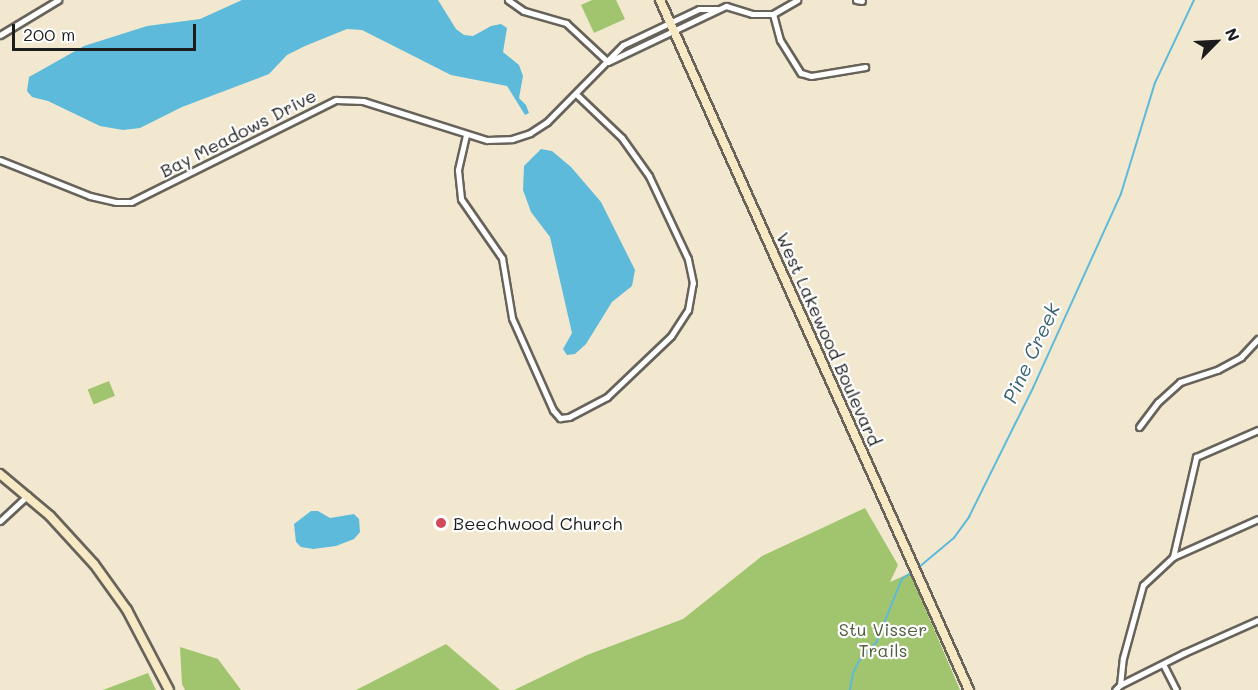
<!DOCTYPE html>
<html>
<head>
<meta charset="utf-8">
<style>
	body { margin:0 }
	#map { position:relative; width:1258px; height:690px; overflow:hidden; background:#f2e8cf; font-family:Mali,sans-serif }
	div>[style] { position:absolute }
	.green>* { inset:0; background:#a1c46e; transform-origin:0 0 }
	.water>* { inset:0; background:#5dbadb }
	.stream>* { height:1.5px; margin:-0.75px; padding:0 0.75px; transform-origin:0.75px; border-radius:0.75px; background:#5dbadb }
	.roads { filter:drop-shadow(2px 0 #67635b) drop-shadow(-2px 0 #67635b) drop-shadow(0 2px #67635b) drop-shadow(0 -2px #67635b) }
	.street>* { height:5px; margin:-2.5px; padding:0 2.5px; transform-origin:2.5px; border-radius:2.5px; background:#fff }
	.secondary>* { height:8px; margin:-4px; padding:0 4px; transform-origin:4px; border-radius:4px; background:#f7e9c3 }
	.dots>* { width:16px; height:16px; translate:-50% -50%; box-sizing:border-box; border:3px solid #fff; border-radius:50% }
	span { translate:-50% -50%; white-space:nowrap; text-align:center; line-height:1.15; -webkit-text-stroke:4.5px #fff; paint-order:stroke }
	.street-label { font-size:18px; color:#1c1c1c }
	.poi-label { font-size:18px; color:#1c1c1c }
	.left { translate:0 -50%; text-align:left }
	.park-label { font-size:18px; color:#515f3d }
	.water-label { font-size:20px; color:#396372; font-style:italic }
	.north { position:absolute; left:1186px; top:12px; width:60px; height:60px; -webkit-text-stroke:4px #fff; paint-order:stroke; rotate:66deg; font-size:16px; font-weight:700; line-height:24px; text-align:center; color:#1c1c1c }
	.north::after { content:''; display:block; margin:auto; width:21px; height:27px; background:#1c1c1c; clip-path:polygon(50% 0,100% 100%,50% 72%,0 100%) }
	.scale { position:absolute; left:12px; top:24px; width:184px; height:27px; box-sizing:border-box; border:3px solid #1c1c1c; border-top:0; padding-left:8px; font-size:18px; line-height:21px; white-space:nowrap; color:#1c1c1c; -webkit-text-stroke:4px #fff; paint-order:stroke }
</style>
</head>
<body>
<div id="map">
	<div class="green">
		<i style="clip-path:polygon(592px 0,616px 0,625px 19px,594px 33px,581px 5px)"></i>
		<i style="left:109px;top:381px;width:16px;height:23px;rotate:68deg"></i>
		<i style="clip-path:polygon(865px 508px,898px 565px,890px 582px,910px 573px,960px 690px,514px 690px,587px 655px,683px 619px,762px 556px)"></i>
		<i style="clip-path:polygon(446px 644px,500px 690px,356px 690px)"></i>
		<i style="clip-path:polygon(180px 647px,218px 659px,241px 690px,185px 690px,182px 684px)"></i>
		<i style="clip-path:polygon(148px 673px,156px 690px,103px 690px)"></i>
	</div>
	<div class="water">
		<i style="clip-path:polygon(242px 0,438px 0,456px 29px,464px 35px,473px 36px,491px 26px,501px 24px,507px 28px,503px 52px,519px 65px,523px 76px,519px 98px,526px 105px,529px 113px,525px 115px,507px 86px,451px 75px,362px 30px,347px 29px,305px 46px,287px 55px,269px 74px,182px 107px,140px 128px,123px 130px,100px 126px,48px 101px,32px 97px,27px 91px,29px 77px,84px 46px,147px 26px,200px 19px)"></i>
		<i style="clip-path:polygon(541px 149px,552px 151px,571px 167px,601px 202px,635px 270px,632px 286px,612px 302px,586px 344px,575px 354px,567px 355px,563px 349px,572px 333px,550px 237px,531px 212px,523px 190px,524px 166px)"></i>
		<i style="clip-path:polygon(311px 511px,318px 511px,330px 518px,354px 514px,359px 519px,360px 532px,354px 539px,336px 546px,313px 549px,301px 547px,296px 542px,294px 524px)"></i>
	</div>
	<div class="stream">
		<i style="left:918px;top:568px;width:47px;rotate:-39.8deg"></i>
		<i style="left:954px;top:538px;width:26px;rotate:-54deg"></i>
		<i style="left:969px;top:517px;width:144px;rotate:-63.6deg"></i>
		<i style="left:1033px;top:388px;width:213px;rotate:-65.6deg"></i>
		<i style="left:1121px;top:194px;width:116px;rotate:-73deg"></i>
		<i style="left:1155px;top:83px;width:92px;rotate:-64.8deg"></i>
		<i style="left:850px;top:690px;width:17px;rotate:-80deg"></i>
		<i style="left:853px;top:673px;width:13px;rotate:-63deg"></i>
		<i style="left:859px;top:661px;width:25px;rotate:-47deg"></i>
		<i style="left:876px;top:643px;width:69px;rotate:-67.9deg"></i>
		<i style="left:902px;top:579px;width:14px;rotate:-34deg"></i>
	</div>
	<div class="roads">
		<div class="street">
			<i style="left:508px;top:0;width:19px;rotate:35deg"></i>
			<i style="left:524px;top:11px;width:44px;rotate:15.9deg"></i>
			<i style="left:566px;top:23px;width:57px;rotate:42.9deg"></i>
			<i style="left:856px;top:0;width:6px;rotate:9deg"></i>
			<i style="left:773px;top:14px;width:27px;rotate:75deg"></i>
			<i style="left:780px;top:40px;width:39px;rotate:58deg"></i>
			<i style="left:801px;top:73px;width:10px;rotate:17deg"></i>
			<i style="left:811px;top:76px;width:55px;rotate:-9.5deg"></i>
			<i style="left:0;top:35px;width:68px;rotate:-31.1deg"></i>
			<i style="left:608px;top:62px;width:131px;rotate:-25.4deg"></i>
			<i style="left:726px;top:6px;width:27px;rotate:17deg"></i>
			<i style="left:752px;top:14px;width:21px"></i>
			<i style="left:773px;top:14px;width:28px;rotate:-30deg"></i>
			<i style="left:466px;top:135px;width:36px;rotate:103deg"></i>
			<i style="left:458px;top:170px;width:29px;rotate:84deg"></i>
			<i style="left:461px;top:199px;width:72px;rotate:55.2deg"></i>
			<i style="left:502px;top:258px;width:61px;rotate:80.5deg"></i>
			<i style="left:512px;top:318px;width:101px;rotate:66deg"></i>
			<i style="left:553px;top:410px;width:11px;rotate:49deg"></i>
			<i style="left:560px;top:418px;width:9px;rotate:-6deg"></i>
			<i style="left:569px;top:417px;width:43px;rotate:-27.8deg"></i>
			<i style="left:607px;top:397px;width:88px;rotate:-43.6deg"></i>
			<i style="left:671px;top:336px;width:31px;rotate:-57deg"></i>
			<i style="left:688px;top:310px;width:27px;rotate:-80deg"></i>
			<i style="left:693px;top:283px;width:25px;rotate:-102deg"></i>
			<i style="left:688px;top:259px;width:92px;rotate:-115.2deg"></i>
			<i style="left:649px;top:176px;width:47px;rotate:-125.4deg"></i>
			<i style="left:622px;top:138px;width:64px;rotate:-136.3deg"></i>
			<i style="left:0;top:160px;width:97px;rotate:21.8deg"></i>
			<i style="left:90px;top:196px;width:27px;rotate:13deg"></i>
			<i style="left:116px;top:202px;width:15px"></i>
			<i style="left:131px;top:202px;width:229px;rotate:-26.5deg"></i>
			<i style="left:336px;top:100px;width:27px;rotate:2deg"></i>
			<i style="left:363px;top:101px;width:130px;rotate:17.5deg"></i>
			<i style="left:487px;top:140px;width:25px;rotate:-2deg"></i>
			<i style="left:512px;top:139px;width:19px;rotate:-18deg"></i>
			<i style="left:530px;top:133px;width:20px;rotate:-33deg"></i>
			<i style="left:547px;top:122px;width:108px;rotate:-45.4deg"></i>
			<i style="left:623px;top:45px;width:84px;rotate:-25.3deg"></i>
			<i style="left:699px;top:9px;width:18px"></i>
			<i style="left:1139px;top:427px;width:31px;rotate:-53deg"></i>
			<i style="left:1158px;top:402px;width:30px;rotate:-42deg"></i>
			<i style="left:1180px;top:382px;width:39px;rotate:-18deg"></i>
			<i style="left:1217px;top:370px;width:27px;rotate:-28deg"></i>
			<i style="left:1241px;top:357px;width:25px;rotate:-47deg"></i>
			<i style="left:0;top:521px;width:38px;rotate:-43deg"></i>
			<i style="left:1173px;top:557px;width:93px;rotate:-24.1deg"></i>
			<i style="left:1163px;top:664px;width:29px;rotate:63deg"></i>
			<i style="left:1120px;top:685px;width:27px;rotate:-84deg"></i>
			<i style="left:1123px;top:658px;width:76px;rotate:-74.7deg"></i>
			<i style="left:1143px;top:585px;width:41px;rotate:-43deg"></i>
			<i style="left:1173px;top:557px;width:103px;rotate:-77deg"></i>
			<i style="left:1196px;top:457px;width:68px;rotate:-23.5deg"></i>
			<i style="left:1115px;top:690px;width:7px;rotate:-45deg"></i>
			<i style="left:1120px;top:685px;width:72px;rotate:-26.6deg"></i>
			<i style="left:1184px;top:653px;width:81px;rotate:-24deg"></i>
		</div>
		<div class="secondary">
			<i style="left:660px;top:0;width:756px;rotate:65.88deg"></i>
			<i style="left:0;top:474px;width:65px;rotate:40deg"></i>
			<i style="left:50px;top:516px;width:65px;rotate:47.5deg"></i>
			<i style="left:94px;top:564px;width:57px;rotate:54.3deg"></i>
			<i style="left:127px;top:610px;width:90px;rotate:62.3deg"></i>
		</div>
	</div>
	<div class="dots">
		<i style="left:441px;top:523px;background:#d1495b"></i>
	</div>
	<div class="street-label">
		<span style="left:238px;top:133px;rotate:-27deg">Bay Meadows Drive</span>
		<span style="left:829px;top:339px;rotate:66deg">West Lakewood Boulevard</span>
	</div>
	<div class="poi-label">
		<span class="left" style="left:453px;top:523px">Beechwood Church</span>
	</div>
	<div class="park-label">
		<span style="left:883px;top:640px">Stu Visser<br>Trails</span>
	</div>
	<div class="water-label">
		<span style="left:1031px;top:353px;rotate:-65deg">Pine Creek</span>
	</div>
	<div class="north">N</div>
	<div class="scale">200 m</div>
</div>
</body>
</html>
